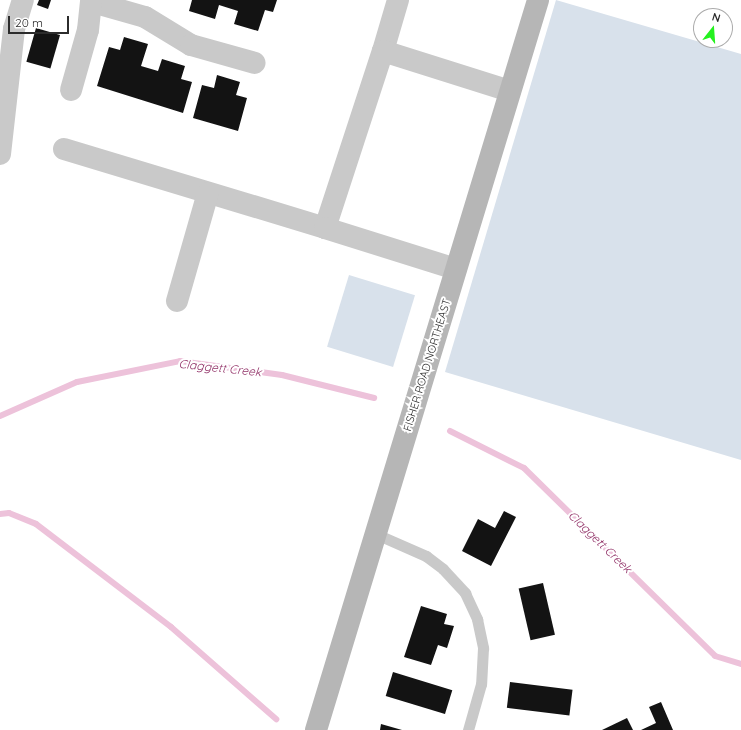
<!DOCTYPE html>
<html>
<head>
<meta charset="utf-8">
<style>
	body { margin:0 }
	#map { position:relative; width:741px; height:730px; overflow:hidden; background:#fff; font-family:Quicksand,sans-serif }
	div>[style] { position:absolute }
	.green>* { inset:0; background:#d8e1eb; transform-origin:0 0 }
	.stream>* { height:6px; margin:-3px; padding:0 3px; transform-origin:3px; border-radius:3px; background:#edc2da }
	.building>* { inset:0; background:#131313; transform-origin:0 0 }
	.lane>* { height:11px; margin:-5.5px; padding:0 5.5px; transform-origin:5.5px; border-radius:5.5px; background:#c9c9c9 }
	.street>* { height:22px; margin:-11px; padding:0 11px; transform-origin:11px; border-radius:11px; background:#c9c9c9 }
	.secondary>* { height:22px; margin:-11px; padding:0 11px; transform-origin:11px; border-radius:11px; background:#b6b6b6 }
	span { translate:-50% -50%; white-space:nowrap; text-align:center; line-height:1.15; -webkit-text-stroke:4px #fff; paint-order:stroke }
	.street-label { font-size:11px; color:#2c2c2c }
	.water-label { font-size:12px; color:#93356a; font-style:italic }
	.north { position:absolute; left:693px; top:8px; width:40px; height:40px; box-sizing:border-box; background:#fff; border:1px solid #ababab; border-radius:50%; rotate:17deg; font-size:11px; font-weight:700; line-height:16px; text-align:center; color:#2c2c2c }
	.north::after { content:''; display:block; margin:auto; width:14px; height:18px; background:#25f120; clip-path:polygon(50% 0,100% 100%,50% 72%,0 100%) }
	.scale { position:absolute; left:8px; top:16px; width:61px; height:18px; box-sizing:border-box; border:2px solid #2c2c2c; border-top:0; padding-left:5px; font-size:12px; line-height:14px; white-space:nowrap; color:#2c2c2c; -webkit-text-stroke:3px #fff; paint-order:stroke }
</style>
</head>
<body>
<div id="map">
	<div class="green">
		<i style="clip-path:polygon(556px 0,741px 54px,741px 460px,445px 372px)"></i>
		<i style="left:349px;top:275px;width:69px;height:75px;rotate:17deg"></i>
	</div>
	<div class="stream">
		<i style="left:0;top:416px;width:84px;rotate:-23.8deg"></i>
		<i style="left:77px;top:382px;width:105px;rotate:-11.5deg"></i>
		<i style="left:180px;top:361px;width:103px;rotate:7.8deg"></i>
		<i style="left:282px;top:375px;width:95px;rotate:14deg"></i>
		<i style="left:450px;top:431px;width:83px;rotate:26.6deg"></i>
		<i style="left:524px;top:468px;width:268px;rotate:44.5deg"></i>
		<i style="left:715px;top:656px;width:27px;rotate:17deg"></i>
		<i style="left:0;top:514px;width:9px;rotate:-6deg"></i>
		<i style="left:9px;top:513px;width:29px;rotate:22deg"></i>
		<i style="left:36px;top:524px;width:170px;rotate:37.3deg"></i>
		<i style="left:171px;top:627px;width:140px;rotate:41.2deg"></i>
	</div>
	<div class="building">
		<i style="clip-path:polygon(39px 0,51px 0,48px 9px,37px 5px)"></i>
		<i style="clip-path:polygon(192px 0,277px 0,273px 12px,265px 10px,258px 31px,234px 24px,238px 11px,219px 5px,215px 19px,189px 11px)"></i>
		<i style="left:36px;top:28px;width:25px;height:35px;rotate:16deg"></i>
		<i style="clip-path:polygon(124px 37px,148px 44px,141px 66px,158px 71px,162px 59px,185px 66px,181px 79px,192px 82px,183px 113px,97px 86px,109px 47px,120px 50px)"></i>
		<i style="clip-path:polygon(217px 75px,240px 82px,236px 95px,247px 98px,238px 131px,193px 118px,202px 85px,214px 88px)"></i>
		<i style="clip-path:polygon(504px 511px,516px 517px,491px 566px,462px 551px,478px 519px,495px 528px)"></i>
		<i style="left:543px;top:583px;width:53px;height:25px;rotate:77deg"></i>
		<i style="clip-path:polygon(421px 606px,447px 614px,444px 624px,454px 626px,447px 648px,438px 645px,431px 665px,404px 657px)"></i>
		<i style="left:393px;top:672px;width:62px;height:25px;rotate:17deg"></i>
		<i style="left:510px;top:682px;width:63px;height:26px;rotate:7deg"></i>
		<i style="clip-path:polygon(661px 702px,673px 730px,641px 730px,656px 723px,649px 707px)"></i>
		<i style="clip-path:polygon(627px 718px,633px 730px,602px 730px)"></i>
		<i style="clip-path:polygon(381px 724px,402px 730px,380px 730px)"></i>
	</div>
	<div class="lane">
		<i style="left:376px;top:534px;width:55px;rotate:23.7deg"></i>
		<i style="left:426px;top:556px;width:21px;rotate:37deg"></i>
		<i style="left:443px;top:569px;width:33px;rotate:47deg"></i>
		<i style="left:465px;top:593px;width:29px;rotate:65deg"></i>
		<i style="left:477px;top:619px;width:30px;rotate:78deg"></i>
		<i style="left:483px;top:648px;width:36px;rotate:93deg"></i>
		<i style="left:481px;top:684px;width:48px;rotate:105.8deg"></i>
	</div>
	<div class="street">
		<i style="left:398px;top:0;width:53px;rotate:106.4deg"></i>
		<i style="left:383px;top:51px;width:133px;rotate:17.5deg"></i>
		<i style="left:92px;top:2px;width:55px;rotate:15.8deg"></i>
		<i style="left:145px;top:17px;width:54px;rotate:31.3deg"></i>
		<i style="left:191px;top:45px;width:66px;rotate:15.7deg"></i>
		<i style="left:71px;top:90px;width:62px;rotate:-74.2deg"></i>
		<i style="left:88px;top:30px;width:30px;rotate:-84deg"></i>
		<i style="left:64px;top:149px;width:273px;rotate:16.8deg"></i>
		<i style="left:325px;top:228px;width:186px;rotate:-71.9deg"></i>
		<i style="left:0;top:154px;width:126px;rotate:-83.6deg"></i>
		<i style="left:14px;top:29px;width:30px;rotate:-73deg"></i>
		<i style="left:325px;top:228px;width:137px;rotate:17.4deg"></i>
		<i style="left:177px;top:301px;width:112px;rotate:-74deg"></i>
	</div>
	<div class="secondary">
		<i style="left:316px;top:730px;width:763px;rotate:-73.08deg"></i>
	</div>
	<div class="street-label">
		<span style="left:427px;top:365px;rotate:-73deg">FISHER ROAD NORTHEAST</span>
	</div>
	<div class="water-label">
		<span style="left:220px;top:368px;rotate:6deg">Claggett Creek</span>
		<span style="left:600px;top:542px;rotate:44deg">Claggett Creek</span>
	</div>
	<div class="north">N</div>
	<div class="scale">20 m</div>
</div>
</body>
</html>
